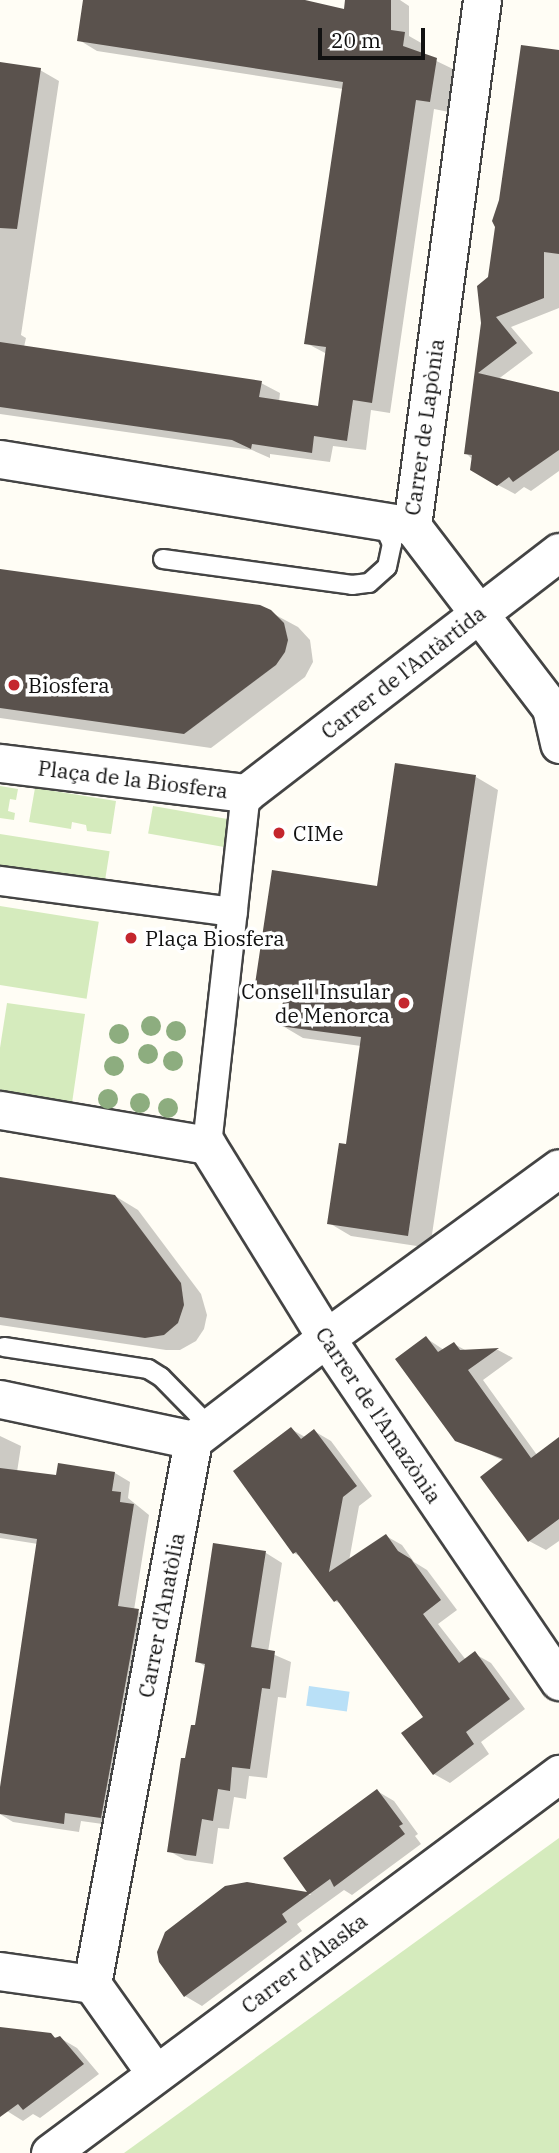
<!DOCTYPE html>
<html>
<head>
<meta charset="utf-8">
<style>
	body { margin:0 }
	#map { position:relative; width:559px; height:2153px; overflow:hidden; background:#fffdf5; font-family:"IBM Plex Serif",serif }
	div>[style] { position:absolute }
	.green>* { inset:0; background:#d5ebbd; transform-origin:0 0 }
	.water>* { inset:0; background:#b9e0f7; transform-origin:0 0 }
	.shadow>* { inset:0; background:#0003 }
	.building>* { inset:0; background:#5a524d }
	.roads { filter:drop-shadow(2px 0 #444) drop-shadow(-2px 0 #444) drop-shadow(0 2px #444) drop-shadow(0 -2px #444) }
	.service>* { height:18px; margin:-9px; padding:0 9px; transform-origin:9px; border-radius:9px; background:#fff }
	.pedestrian>* { height:28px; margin:-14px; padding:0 14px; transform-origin:14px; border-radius:14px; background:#fff }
	.minor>* { height:37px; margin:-18.5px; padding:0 18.5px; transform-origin:18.5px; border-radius:18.5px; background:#fff }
	.trees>* { width:20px; height:20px; margin:-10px; border-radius:50%; background:#8dad7f }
	.dots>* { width:19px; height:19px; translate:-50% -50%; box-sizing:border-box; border:4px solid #fff; border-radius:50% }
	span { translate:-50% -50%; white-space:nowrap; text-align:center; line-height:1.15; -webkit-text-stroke:7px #fff; paint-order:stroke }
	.street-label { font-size:21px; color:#111 }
	.poi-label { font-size:21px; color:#111 }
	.left { translate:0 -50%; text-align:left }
	.right { translate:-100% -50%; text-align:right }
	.scale { position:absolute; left:318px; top:28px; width:107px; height:32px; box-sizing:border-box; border:4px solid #111; border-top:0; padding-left:9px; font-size:21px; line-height:24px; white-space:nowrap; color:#111; -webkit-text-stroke:5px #fff; paint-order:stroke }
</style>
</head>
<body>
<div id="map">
	<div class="green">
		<i style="clip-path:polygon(0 786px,18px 789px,16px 800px,10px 799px,8px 811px,15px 813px,14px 820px,0 818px)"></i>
		<i style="clip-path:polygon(35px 788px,116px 801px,111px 834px,87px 831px,86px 825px,72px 822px,71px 829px,29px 822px)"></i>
		<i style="left:153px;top:806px;width:77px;height:28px;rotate:10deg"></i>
		<i style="left:0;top:834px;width:111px;height:33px;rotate:9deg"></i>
		<i style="left:0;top:906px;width:100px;height:78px;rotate:9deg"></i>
		<i style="clip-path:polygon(7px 1003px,85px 1014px,72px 1103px,0 1092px,0 1048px)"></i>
		<i style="clip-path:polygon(559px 1838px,559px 2153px,124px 2153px)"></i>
	</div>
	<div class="water">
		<i style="left:309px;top:1686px;width:41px;height:20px;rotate:8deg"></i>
	</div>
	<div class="shadow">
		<i style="clip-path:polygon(85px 0,276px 0,345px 11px,347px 0,400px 0,409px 6px,409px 36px,423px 44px,422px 54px,455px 70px,449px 112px,434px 109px,390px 413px,371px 410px,366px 450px,333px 446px,330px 462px,270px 454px,270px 458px,252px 450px,0 414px,0 64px,40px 70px,59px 81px,21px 335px,26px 338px,24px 347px,261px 383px,280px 393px,279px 402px,319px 408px,327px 354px,306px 343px,343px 89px,97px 51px,79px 40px)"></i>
		<i style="clip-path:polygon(559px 54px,559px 308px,511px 327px,533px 353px,497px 380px,559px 394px,559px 471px,531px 491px,524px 487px,515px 494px,498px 485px,466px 453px,490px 278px)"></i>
		<i style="clip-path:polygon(0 570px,270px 612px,298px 627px,310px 640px,313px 662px,305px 677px,211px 748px,0 718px)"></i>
		<i style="clip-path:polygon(476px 777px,498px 790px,430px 1248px,351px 1236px,329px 1223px,347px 1146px,361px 1046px,303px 1038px,281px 1025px,286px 997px,257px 984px,378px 888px)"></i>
		<i style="clip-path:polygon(0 1179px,115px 1196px,138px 1210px,201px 1294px,207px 1315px,204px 1329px,196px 1341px,180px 1350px,166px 1350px,0 1325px)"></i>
		<i style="clip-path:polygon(426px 1338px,444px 1350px,454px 1344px,467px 1351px,498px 1350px,513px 1358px,483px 1380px,537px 1455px,559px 1451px,559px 1541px,546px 1550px,529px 1541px,504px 1461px,456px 1439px)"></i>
		<i style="clip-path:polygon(291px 1429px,305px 1437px,314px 1431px,331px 1441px,372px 1496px,359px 1506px,349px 1561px,386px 1536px,402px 1545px,414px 1562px,427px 1570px,457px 1610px,438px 1624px,466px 1660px,475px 1654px,491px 1663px,525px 1709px,481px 1742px,489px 1754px,450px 1783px,434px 1774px,425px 1717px,343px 1605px,335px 1601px,303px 1558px,294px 1553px,235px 1471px)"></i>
		<i style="clip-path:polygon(0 1436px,21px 1446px,17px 1472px,58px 1477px,115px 1473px,130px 1482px,128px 1498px,149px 1515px,134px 1610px,154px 1620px,117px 1826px,81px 1821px,79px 1832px,13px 1822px,0 1814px,38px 1544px,0 1538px)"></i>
		<i style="clip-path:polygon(214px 1545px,266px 1553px,282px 1563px,268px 1652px,291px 1662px,286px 1698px,278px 1697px,267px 1778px,249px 1776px,246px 1799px,234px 1797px,229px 1829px,218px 1828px,213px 1864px,185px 1860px,169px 1851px,196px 1727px,206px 1667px,197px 1661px)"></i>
		<i style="clip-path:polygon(377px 1791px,394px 1801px,418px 1834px,415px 1836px,421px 1844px,352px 1895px,344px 1890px,297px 1924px,302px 1931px,202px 2006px,185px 1996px,247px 1884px,311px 1895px,285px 1859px)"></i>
		<i style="clip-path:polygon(0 2029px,60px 2038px,77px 2048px,99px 2074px,40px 2118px,33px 2114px,23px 2121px,7px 2111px,0 2102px)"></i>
	</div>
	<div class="building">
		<i style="clip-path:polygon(83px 0,305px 0,344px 9px,345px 0,391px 0,391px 30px,405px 32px,403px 46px,437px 58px,430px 102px,416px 100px,372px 403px,353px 400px,347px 441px,314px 436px,312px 453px,252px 444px,251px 449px,232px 440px,0 407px,0 342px,262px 381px,259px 397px,318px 406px,326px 347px,304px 344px,343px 82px,77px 41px)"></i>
		<i style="clip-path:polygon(521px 45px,559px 50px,559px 254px,544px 252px,544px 298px,496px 317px,517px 343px,478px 373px,559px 392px,559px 450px,513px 482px,509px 477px,497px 486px,470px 470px,472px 455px,464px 454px,481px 323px,477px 286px,488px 277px,495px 227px,492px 221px,499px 200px)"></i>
		<i style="clip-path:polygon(0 62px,41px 68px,17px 229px,0 228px)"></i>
		<i style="clip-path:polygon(0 569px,260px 605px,271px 610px,284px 623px,288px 640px,285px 652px,276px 665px,184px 734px,0 708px)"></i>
		<i style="clip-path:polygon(395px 763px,476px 775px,408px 1236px,327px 1224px,339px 1143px,346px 1144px,361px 1037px,279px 1026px,285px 989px,255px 984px,272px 870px,377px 886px)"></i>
		<i style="clip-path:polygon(0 1177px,115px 1195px,181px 1283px,184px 1305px,178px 1323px,164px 1335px,145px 1338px,0 1317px)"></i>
		<i style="clip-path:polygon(426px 1336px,438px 1352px,454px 1342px,460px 1350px,499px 1348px,468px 1370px,531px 1458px,559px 1437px,559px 1519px,528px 1542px,480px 1477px,503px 1459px,455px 1441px,395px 1359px)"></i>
		<i style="clip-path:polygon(291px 1427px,301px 1439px,314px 1429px,357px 1486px,343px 1497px,329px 1572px,386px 1534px,398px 1551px,411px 1559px,441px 1600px,423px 1614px,459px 1663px,475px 1651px,510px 1699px,466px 1732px,474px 1744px,433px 1775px,401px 1733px,423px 1717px,337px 1600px,334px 1602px,296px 1552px,293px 1554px,233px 1471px)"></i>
		<i style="clip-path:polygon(58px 1463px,115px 1472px,112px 1491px,121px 1492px,120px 1502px,134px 1504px,118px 1606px,139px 1609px,101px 1818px,65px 1813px,64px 1824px,0 1814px,0 1787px,37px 1539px,0 1533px,0 1468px,56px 1475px)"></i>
		<i style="clip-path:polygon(213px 1543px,266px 1551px,251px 1647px,275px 1651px,270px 1689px,262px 1688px,250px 1769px,232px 1767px,230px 1791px,218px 1789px,213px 1821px,202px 1819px,196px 1856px,167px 1852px,181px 1758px,185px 1758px,191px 1725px,195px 1725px,205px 1664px,195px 1662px)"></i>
		<i style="clip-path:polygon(377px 1789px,403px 1824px,399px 1826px,405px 1834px,334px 1887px,330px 1879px,282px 1914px,287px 1922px,184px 1997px,159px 1962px,157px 1952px,165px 1932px,225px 1886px,247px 1882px,307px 1892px,283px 1858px)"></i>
		<i style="clip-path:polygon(0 2027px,51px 2033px,55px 2038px,60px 2036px,84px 2064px,23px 2110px,18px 2104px,0 2117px)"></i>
	</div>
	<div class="roads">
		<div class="service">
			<i style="left:163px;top:559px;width:191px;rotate:7.8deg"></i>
			<i style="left:352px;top:585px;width:17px;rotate:-7deg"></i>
			<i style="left:369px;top:583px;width:24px;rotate:-42deg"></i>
			<i style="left:387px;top:567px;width:24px;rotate:-78deg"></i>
			<i style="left:392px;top:544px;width:26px;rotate:-115deg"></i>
			<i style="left:4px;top:1347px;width:146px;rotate:8.7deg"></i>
			<i style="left:148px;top:1369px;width:15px;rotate:32deg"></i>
			<i style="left:161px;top:1377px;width:70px;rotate:45.6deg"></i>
		</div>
		<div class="pedestrian">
			<i style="left:0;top:881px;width:235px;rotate:7.6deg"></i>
			<i style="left:207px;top:1145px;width:354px;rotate:-83.7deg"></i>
		</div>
		<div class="minor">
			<i style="left:0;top:459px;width:417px;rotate:9.2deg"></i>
			<i style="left:412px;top:526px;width:531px;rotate:-82.42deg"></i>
			<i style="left:412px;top:526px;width:229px;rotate:52.6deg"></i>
			<i style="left:551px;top:708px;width:37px;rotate:77deg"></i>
			<i style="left:0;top:763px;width:248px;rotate:7deg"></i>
			<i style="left:246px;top:793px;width:395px;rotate:-37.6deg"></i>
			<i style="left:0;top:1110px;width:210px;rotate:9.6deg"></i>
			<i style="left:207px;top:1145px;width:227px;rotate:58.3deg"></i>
			<i style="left:326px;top:1338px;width:415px;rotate:55.8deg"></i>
			<i style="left:0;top:1399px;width:197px;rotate:12deg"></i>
			<i style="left:193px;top:1440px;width:553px;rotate:100.52deg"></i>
			<i style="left:92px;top:1984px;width:93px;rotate:-172deg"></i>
			<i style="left:193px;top:1440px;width:168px;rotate:-37.5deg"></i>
			<i style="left:326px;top:1338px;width:288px;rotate:-36.1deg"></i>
			<i style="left:92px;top:1984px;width:110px;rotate:54.6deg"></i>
			<i style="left:50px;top:2153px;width:635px;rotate:-36.67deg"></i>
		</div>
	</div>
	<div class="trees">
		<i style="left:151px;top:1026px"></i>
		<i style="left:176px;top:1031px"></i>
		<i style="left:119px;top:1034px"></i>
		<i style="left:148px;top:1054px"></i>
		<i style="left:173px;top:1061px"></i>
		<i style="left:114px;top:1066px"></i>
		<i style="left:108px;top:1099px"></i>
		<i style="left:140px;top:1103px"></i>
		<i style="left:168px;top:1108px"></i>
	</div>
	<div class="dots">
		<i style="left:14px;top:685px;background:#c4262e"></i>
		<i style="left:279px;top:833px;background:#c4262e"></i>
		<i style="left:131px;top:938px;background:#c4262e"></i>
		<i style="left:404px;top:1003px;background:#c4262e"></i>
	</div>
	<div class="street-label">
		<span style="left:424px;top:427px;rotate:-82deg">Carrer de Lapònia</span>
		<span style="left:403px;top:672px;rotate:-38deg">Carrer de l'Antàrtida</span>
		<span style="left:133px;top:779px;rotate:7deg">Plaça de la Biosfera</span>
		<span style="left:379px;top:1415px;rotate:56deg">Carrer de l'Amazònia</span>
		<span style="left:161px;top:1615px;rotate:-79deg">Carrer d'Anatòlia</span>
		<span style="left:304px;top:1963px;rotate:-37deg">Carrer d'Alaska</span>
	</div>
	<div class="poi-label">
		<span class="left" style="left:28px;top:685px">Biosfera</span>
		<span class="left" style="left:293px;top:833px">CIMe</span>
		<span class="left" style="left:145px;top:938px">Plaça Biosfera</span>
		<span class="right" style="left:390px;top:1003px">Consell Insular<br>de Menorca</span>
	</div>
	<div class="scale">20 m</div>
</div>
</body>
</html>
